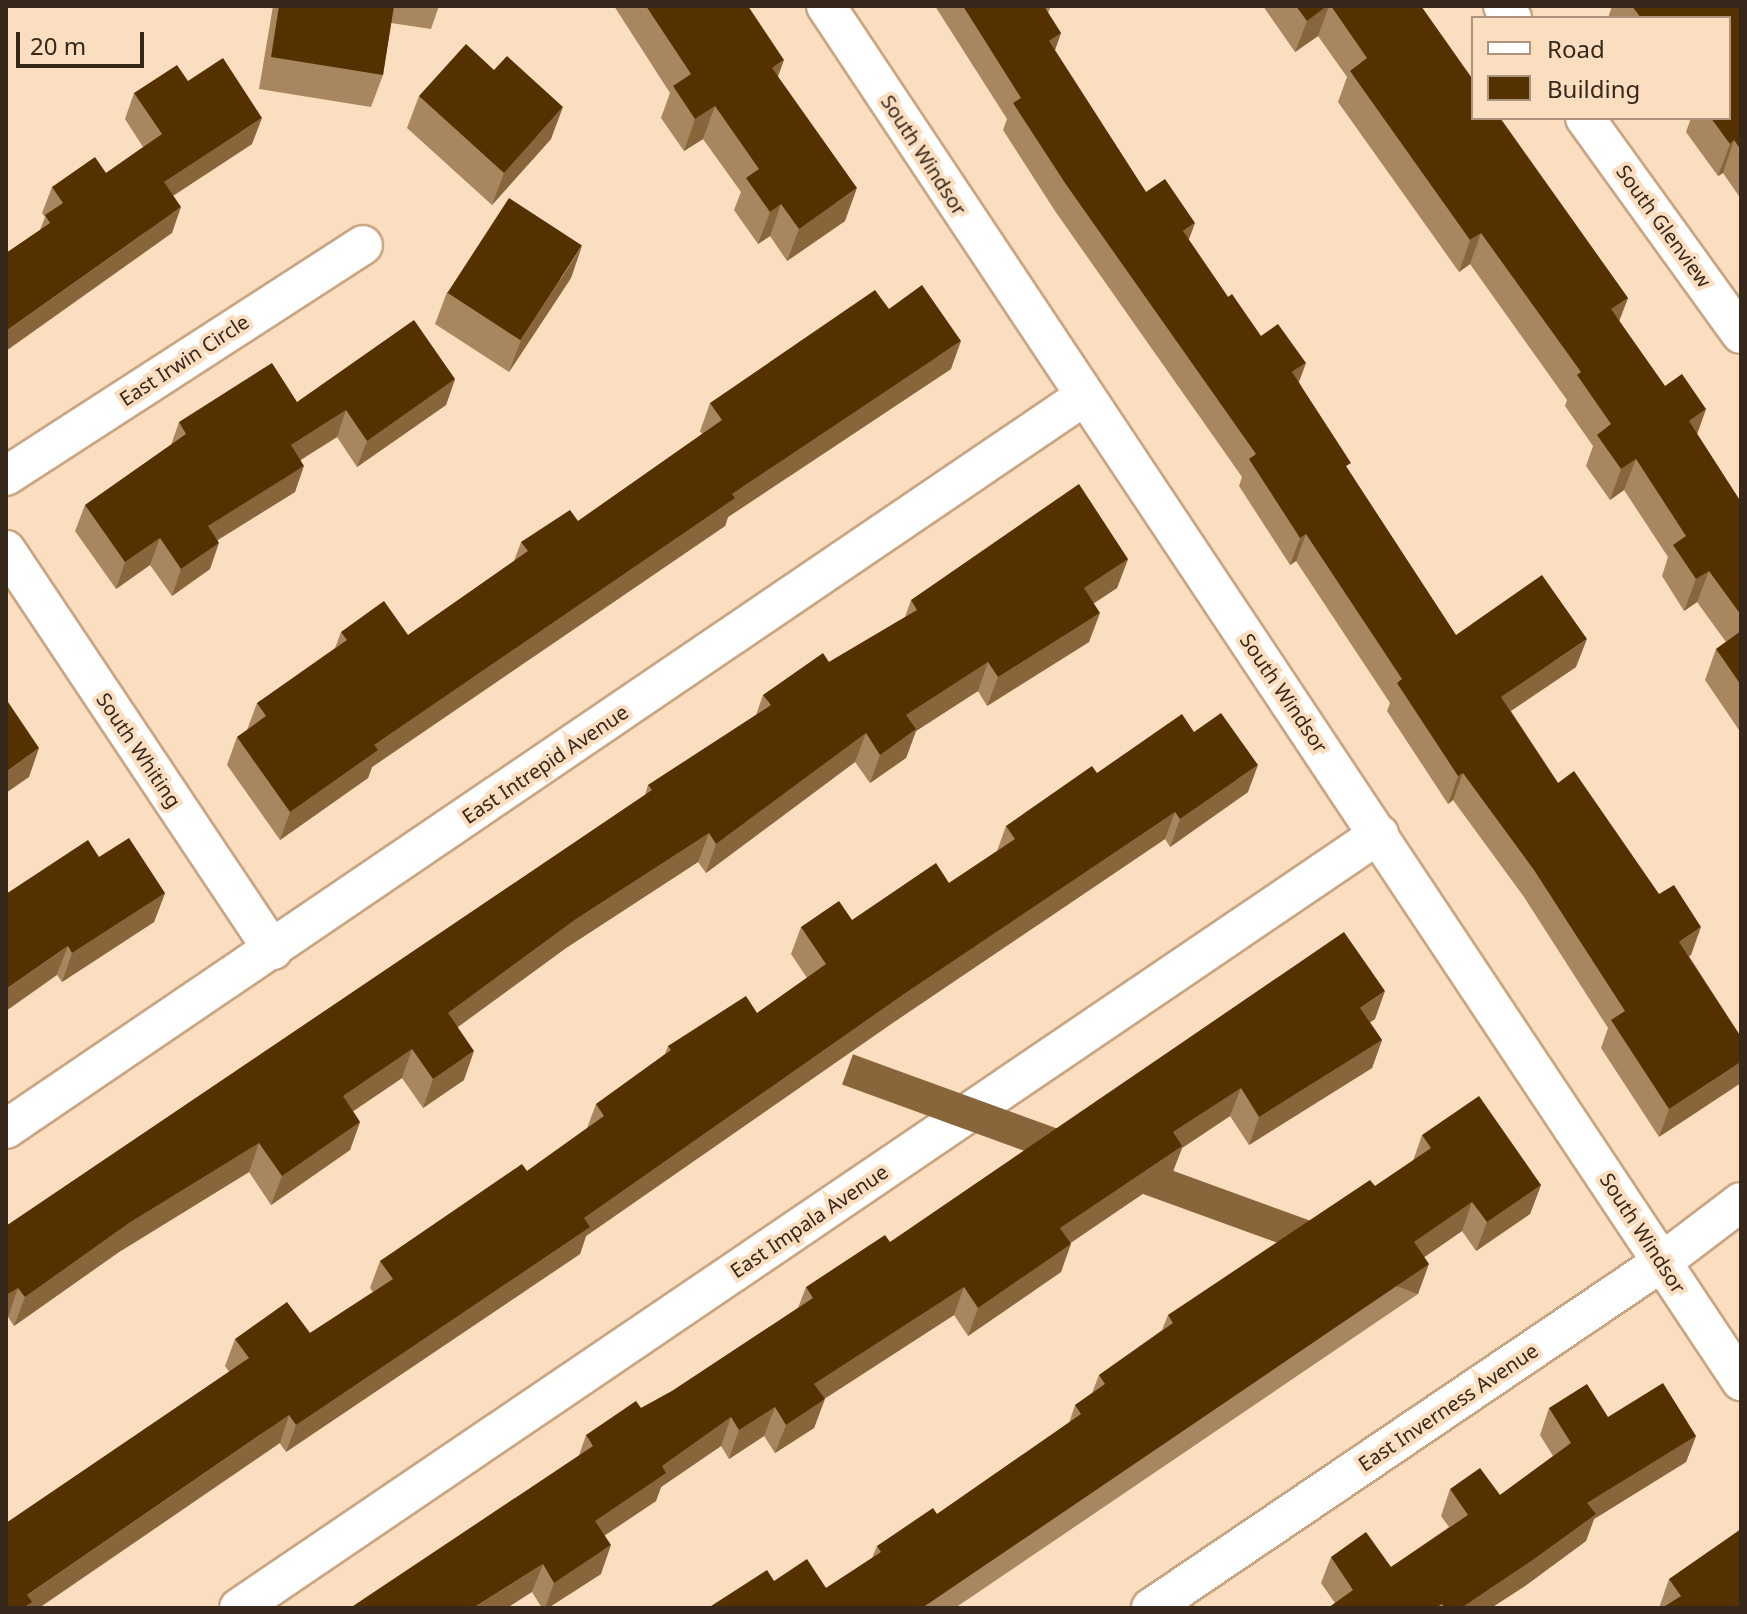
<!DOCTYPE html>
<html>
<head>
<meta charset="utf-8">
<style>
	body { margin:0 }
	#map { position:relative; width:1747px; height:1614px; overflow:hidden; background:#fbddc0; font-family:"Noto Sans",sans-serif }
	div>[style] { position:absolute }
	.roads { filter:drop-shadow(2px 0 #c9a683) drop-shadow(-2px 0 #c9a683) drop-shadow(0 2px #c9a683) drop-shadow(0 -2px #c9a683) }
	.minor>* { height:38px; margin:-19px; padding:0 19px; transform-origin:19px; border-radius:19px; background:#fff }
	.wall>* { inset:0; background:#a88760 }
	.shaded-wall>* { inset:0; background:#88653a; transform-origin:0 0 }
	.building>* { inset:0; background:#563100; transform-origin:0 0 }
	span { translate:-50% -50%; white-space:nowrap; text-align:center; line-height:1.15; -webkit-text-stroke:8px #fbddc0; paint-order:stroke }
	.street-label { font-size:20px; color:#352719 }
	.frame { position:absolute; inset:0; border:8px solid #352719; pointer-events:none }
	.legend { position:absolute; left:1471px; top:16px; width:260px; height:104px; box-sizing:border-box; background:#fbddc0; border:2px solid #ac947d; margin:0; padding:10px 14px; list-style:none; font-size:24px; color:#352719 }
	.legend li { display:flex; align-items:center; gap:16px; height:40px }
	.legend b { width:40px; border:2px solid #ac947d }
	.scale { position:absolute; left:16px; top:32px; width:128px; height:36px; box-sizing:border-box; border:4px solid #352719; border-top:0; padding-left:10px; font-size:24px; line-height:28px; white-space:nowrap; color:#352719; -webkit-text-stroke:6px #fbddc0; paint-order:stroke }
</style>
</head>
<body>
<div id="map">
	<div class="roads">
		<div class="minor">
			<i style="left:826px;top:6px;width:1652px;rotate:56.36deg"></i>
			<i style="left:1503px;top:6px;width:15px;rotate:53deg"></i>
			<i style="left:1585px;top:118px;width:266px;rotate:54.2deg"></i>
			<i style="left:6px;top:476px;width:425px;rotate:-32.9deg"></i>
			<i style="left:6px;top:550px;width:481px;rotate:56.3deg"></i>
			<i style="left:6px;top:1129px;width:1302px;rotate:-34.2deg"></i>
			<i style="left:239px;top:1608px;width:1378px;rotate:-34.17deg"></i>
			<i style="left:1151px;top:1608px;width:617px;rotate:-34.1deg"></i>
			<i style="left:1662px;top:1262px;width:99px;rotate:-37.2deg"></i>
		</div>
	</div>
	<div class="wall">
		<i style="clip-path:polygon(273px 6px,439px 6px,431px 29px,391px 23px,383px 75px,371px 107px,259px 89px)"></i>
		<i style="clip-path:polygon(614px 6px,748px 6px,778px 77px,845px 221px,787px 261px,770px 236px,758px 244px,734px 210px,741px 192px,703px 139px,684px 151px,661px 118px,670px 93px)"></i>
		<i style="clip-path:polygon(935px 6px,1051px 6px,1048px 13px,1061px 33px,1055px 50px,1146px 192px,1189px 240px,1228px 297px,1299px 382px,1348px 470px,1456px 635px,1576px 667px,1511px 711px,1558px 783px,1691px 955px,1689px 956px,1741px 1037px,1659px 1137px,1601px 1048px,1608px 1028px,1524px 897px,1453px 800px,1448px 804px,1387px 711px,1390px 703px,1296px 561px,1290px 565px,1239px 486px,1242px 477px,1055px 211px,1003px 130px,1007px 119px)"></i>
		<i style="clip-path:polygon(1263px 6px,1421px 6px,1628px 298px,1619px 321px,1665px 386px,1706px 409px,1697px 434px,1739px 499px,1741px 498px,1741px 733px,1705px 680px,1716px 649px,1726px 642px,1697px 602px,1684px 611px,1662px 576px,1668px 557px,1624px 490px,1610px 500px,1586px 466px,1593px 446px,1565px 406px,1567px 400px,1470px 264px,1459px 272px,1338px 102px,1347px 77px,1318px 36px,1295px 52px)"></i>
		<i style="clip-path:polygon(1612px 6px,1741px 6px,1741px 199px,1723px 173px,1718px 176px,1686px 132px,1691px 118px,1729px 118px,1729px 18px,1608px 18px)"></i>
		<i style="clip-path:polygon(188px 81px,252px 144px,173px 196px,172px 233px,40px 230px,45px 217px,42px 213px,52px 187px,106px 173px,143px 147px,125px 119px,134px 93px)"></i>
		<i style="clip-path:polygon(419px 96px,551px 139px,492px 205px,407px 128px)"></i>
		<i style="clip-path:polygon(571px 278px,509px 372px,435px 324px,447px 292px)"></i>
		<i style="clip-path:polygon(889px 309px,951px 369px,728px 517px,725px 526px,372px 767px,368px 778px,280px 840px,227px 765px,237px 737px,247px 730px,257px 703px,335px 648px,341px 632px,408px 635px,514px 561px,521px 542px,578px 521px,702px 434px,700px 431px,710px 403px)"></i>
		<i style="clip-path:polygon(455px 379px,446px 405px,357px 467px,337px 437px,301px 460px,295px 492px,218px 540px,210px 569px,172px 596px,150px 565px,116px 589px,75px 531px,85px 505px,171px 445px,179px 422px,297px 402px)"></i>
		<i style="clip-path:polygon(1128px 559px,1117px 588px,1094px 603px,1089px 642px,987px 706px,978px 691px,916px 731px,906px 758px,870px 783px,855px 762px,706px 873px,698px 862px,566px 948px,458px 1027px,464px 1080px,423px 1108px,402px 1078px,353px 1111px,360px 1122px,350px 1150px,271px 1205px,249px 1172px,119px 1252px,14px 1326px,8px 1317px,6px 1318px,6px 1226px,645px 795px,648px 785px,756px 715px,763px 695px,829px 662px,905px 617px,911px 600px)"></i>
		<i style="clip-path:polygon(1194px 732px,1248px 792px,1170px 847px,1165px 839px,894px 1022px,586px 1236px,580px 1254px,286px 1452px,225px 1366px,235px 1339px,310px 1333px,373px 1292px,370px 1288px,380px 1261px,527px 1171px,587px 1128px,596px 1104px,665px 1054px,668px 1046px,757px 1013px,807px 978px,791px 954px,801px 927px,852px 920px,949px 883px,997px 851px,1006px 826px,1097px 773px)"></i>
		<i style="clip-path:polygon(99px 857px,165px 893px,154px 922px,62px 982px,57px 975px)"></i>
		<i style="clip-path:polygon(1375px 1019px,1370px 1022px,1382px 1040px,1372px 1068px,1249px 1145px,1230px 1116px,1182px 1148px,1172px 1174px,1070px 1243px,1061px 1272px,968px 1336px,954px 1315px,824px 1399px,814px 1428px,775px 1453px,764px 1436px,729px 1459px,721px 1446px,661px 1487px,656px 1501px,604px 1536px,601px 1574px,548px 1608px,542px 1608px,532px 1592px,586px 1435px,641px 1408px,672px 1391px,798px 1308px,806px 1287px,890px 1242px)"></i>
		<i style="clip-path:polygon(1422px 1135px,1541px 1185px,1530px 1214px,1476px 1251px,1462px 1231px,1424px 1257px,1418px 1294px,955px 1608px,708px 1608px,774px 1581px,826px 1588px,872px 1558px,877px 1546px,937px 1514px,1069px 1423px,1075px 1405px,1092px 1393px,1099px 1375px,1162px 1330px,1168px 1315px,1375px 1186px,1413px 1161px)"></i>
		<i style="clip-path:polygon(1549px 1408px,1608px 1417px,1696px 1436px,1686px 1462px,1594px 1519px,1586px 1541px,1525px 1586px,1491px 1608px,1328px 1608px,1335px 1603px,1321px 1583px,1331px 1557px,1391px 1567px,1449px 1527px,1441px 1516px,1450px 1489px,1500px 1495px,1553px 1456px,1540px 1435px)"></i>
		<i style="clip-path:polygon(1669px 1579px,1741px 1608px,1659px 1608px)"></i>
	</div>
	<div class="shaded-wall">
		<i style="clip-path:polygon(1327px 6px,1329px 6px,1318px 36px,1295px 52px,1307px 21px)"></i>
		<i style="clip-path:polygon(1061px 33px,1051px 61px,1049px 41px)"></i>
		<i style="clip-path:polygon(784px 60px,772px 93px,772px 68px)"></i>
		<i style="clip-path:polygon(715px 106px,703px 139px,684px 151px,695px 119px)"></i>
		<i style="clip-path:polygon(563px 107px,551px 139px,492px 205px,504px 173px)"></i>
		<i style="clip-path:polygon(262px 118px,252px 144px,154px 208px,164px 182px)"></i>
		<i style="clip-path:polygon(1734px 140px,1723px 173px,1718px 176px,1730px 144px)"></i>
		<i style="clip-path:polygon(857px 188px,845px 221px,787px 261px,799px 229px)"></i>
		<i style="clip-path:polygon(781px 204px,770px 236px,758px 244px,770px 212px)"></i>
		<i style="clip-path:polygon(181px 207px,172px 233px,6px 351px,6px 331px)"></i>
		<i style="clip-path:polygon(1195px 223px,1185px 250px,1183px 231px)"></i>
		<i style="clip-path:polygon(1481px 233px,1470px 264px,1459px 272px,1470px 240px)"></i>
		<i style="clip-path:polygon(582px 246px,571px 278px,509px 372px,521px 340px)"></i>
		<i style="clip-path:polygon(1628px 298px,1616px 329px,1611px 309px)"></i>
		<i style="clip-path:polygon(961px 341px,951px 369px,728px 517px,725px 526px,372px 767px,368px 778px,280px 840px,290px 812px,374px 745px,732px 494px)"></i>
		<i style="clip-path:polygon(1306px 363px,1296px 390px,1292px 372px)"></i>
		<i style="clip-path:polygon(455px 379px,446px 405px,357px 467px,367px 441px)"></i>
		<i style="clip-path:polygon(1706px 409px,1695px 440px,1689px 421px)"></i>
		<i style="clip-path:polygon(346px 410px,337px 437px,282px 471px,291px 445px)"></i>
		<i style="clip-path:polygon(1636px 459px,1624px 490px,1610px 500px,1621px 469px)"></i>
		<i style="clip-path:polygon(304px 466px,295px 492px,198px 552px,208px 526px)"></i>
		<i style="clip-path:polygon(1306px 534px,1296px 561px,1290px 565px,1300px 538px)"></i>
		<i style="clip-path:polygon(160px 538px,150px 565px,116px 589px,125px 562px)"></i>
		<i style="clip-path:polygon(219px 543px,210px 569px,172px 596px,181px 569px)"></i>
		<i style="clip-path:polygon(1128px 559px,1117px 588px,1073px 617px,1084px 588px)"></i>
		<i style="clip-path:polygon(1709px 571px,1697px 602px,1684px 611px,1696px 579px)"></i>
		<i style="clip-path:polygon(1100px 613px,1089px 642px,987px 706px,998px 677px)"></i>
		<i style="clip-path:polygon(1587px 639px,1576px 667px,1491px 724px,1501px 697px)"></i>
		<i style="clip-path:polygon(988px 662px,978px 691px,916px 731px,906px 758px,870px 783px,880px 755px,906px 715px)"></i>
		<i style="clip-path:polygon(866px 733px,855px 762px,706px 873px,716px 844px)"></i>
		<i style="clip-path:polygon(39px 748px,29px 777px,6px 793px,6px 772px)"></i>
		<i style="clip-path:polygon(1258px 765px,1248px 792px,1170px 847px,1180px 819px)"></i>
		<i style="clip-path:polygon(1463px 773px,1453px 800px,1448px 804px,1458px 776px)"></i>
		<i style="clip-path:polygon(1175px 812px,1165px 839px,894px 1022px,586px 1236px,580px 1254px,286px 1452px,296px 1425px,584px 1218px,904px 994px)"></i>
		<i style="clip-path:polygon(709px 833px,698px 862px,566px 948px,437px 1042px,448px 1013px,576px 919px)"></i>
		<i style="clip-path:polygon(165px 893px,154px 922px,62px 982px,72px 953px)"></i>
		<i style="clip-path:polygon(1701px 927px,1691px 955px,1669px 969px,1679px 942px)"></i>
		<i style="clip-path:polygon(68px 946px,57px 975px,6px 1011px,6px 989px)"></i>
		<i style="clip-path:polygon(1385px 991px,1375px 1019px,1350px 1036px,1360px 1008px)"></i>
		<i style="clip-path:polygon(1382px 1040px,1372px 1068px,1249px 1145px,1259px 1117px)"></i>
		<i style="clip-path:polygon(412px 1049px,402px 1078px,333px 1125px,343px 1096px)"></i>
		<i style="clip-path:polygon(474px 1051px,464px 1080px,423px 1108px,433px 1079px)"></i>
		<i style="clip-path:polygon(1741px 1062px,1741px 1083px,1659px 1137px,1669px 1109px)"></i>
		<i style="clip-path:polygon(1241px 1088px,1230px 1116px,1182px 1148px,1172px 1174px,1050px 1257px,1060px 1228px,1173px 1132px)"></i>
		<i style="clip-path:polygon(360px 1122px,350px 1150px,271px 1205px,282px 1176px)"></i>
		<i style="clip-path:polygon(259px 1143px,249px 1172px,119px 1252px,14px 1326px,25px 1297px,129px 1223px)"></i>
		<i style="clip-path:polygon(1541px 1185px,1530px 1214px,1476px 1251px,1487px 1222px)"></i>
		<i style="clip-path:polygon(1472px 1202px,1462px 1231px,1403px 1272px,1414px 1242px)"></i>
		<i style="clip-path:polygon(1071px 1244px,1061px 1272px,968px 1336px,978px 1308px)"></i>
		<i style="left:1429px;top:1264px;width:32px;height:613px;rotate:110deg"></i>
		<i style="clip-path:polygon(964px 1287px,954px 1315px,804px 1412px,814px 1384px)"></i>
		<i style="clip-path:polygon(18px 1288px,8px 1317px,6px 1318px,6px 1295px)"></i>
		<i style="clip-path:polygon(825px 1399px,814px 1428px,775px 1453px,786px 1425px)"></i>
		<i style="clip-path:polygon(775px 1407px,764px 1436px,729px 1459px,739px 1430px)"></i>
		<i style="clip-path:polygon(289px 1415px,280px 1443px,39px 1608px,23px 1608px,27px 1595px)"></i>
		<i style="clip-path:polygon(731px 1417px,721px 1446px,661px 1487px,656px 1501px,584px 1549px,595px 1521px,662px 1466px)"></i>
		<i style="clip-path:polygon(1696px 1436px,1686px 1462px,1594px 1519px,1586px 1541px,1525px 1586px,1491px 1608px,1461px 1608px,1587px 1503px)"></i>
		<i style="clip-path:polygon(611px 1545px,601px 1574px,548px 1608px,545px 1608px,554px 1583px)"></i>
		<i style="clip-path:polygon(543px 1564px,532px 1592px,507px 1608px,473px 1608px)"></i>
	</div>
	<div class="building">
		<i style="clip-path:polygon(279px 6px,394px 6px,383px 75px,271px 57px)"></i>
		<i style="clip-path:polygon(646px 6px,748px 6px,784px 60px,772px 68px,857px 188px,799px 229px,781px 204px,770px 212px,746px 178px,759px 169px,715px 106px,695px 119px,673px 86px,691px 74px)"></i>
		<i style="clip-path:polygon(963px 6px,1044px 6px,1061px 33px,1049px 41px,1146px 192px,1165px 179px,1195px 223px,1183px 231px,1228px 297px,1232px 294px,1261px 336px,1278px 324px,1306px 363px,1292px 372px,1351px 463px,1346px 466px,1456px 635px,1542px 575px,1587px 639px,1501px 697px,1558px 783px,1574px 771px,1659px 894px,1674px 885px,1701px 927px,1679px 942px,1741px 1037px,1741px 1062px,1669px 1109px,1611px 1020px,1625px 1011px,1534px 870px,1463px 773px,1458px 776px,1397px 683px,1402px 679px,1306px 534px,1300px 538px,1249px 459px,1256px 454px,1065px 183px,1013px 103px,1021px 98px)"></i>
		<i style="clip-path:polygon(1296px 6px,1327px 6px,1307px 21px)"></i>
		<i style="clip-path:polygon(1331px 6px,1421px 6px,1473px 80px,1473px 118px,1500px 118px,1628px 298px,1611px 309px,1665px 386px,1682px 374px,1706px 409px,1689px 421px,1739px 499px,1741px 498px,1741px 615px,1709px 571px,1696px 579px,1673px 545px,1686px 536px,1636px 459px,1621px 469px,1597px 435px,1611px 424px,1577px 375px,1581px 372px,1481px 233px,1470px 240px,1350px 71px,1367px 58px)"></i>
		<i style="clip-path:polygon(1632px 6px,1741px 6px,1741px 150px,1734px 140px,1730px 144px,1711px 118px,1729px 118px,1729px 18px,1664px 18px,1663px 17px,1662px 18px,1641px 18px)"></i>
		<i style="clip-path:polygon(466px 44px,494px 70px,507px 56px,563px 107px,504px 173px,419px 96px)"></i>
		<i style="clip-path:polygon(223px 58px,262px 118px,164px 182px,181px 207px,6px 331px,6px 253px,50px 223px,45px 215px,63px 203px,52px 187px,95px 157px,106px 173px,162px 134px,134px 93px,177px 65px,188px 81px)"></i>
		<i style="left:509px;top:198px;width:87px;height:113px;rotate:33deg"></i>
		<i style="clip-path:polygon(922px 285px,961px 341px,732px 494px,735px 498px,374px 745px,378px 750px,290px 812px,237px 737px,266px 716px,257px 703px,347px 640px,341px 632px,384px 601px,408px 635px,528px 551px,521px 542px,570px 510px,578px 521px,722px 420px,710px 403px,875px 290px,889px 309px)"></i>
		<i style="clip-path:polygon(414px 320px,455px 379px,367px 441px,346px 410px,291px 445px,304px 466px,208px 526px,219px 543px,181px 569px,160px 538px,125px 562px,85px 505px,186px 434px,179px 422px,272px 363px,297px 402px)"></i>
		<i style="clip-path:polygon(1079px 484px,1128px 559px,1084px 588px,1100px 613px,998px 677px,988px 662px,906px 715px,916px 729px,880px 755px,866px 733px,716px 844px,709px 833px,576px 919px,448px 1013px,474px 1051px,433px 1079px,412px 1049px,343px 1096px,360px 1122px,282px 1176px,259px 1143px,129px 1223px,25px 1297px,18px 1288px,6px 1295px,6px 1226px,652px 790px,648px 785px,771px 705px,763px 695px,823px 653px,829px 662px,917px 610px,911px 600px)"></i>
		<i style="clip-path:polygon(1741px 631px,1741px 685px,1716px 649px)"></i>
		<i style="clip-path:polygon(6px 699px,39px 748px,6px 772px)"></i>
		<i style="clip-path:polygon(1221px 713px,1258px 765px,1180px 819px,1175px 812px,904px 994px,584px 1218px,590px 1227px,296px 1425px,289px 1415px,27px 1595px,32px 1602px,23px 1608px,6px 1608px,6px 1523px,249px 1358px,235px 1339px,287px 1302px,310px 1333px,393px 1279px,380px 1261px,522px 1164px,527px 1171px,604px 1116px,596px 1104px,671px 1050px,668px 1046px,746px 996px,757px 1013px,826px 964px,801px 927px,839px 901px,852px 920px,936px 863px,949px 883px,1015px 839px,1006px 826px,1092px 766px,1097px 773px,1182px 714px,1194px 732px)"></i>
		<i style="clip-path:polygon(129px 838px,165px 893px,72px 953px,68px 946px,6px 989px,6px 894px,88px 840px,99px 857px)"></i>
		<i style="clip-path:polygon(1344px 932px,1385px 991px,1360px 1008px,1382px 1040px,1259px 1117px,1241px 1088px,1173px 1132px,1182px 1146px,1060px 1228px,1071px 1244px,978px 1308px,964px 1287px,814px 1384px,825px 1399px,786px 1425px,775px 1407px,739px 1430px,731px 1417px,662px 1466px,666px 1473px,595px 1521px,611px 1545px,554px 1583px,543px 1564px,473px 1608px,350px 1608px,593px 1446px,586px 1435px,636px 1401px,641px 1408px,672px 1391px,813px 1298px,806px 1287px,885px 1235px,890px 1242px)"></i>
		<i style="clip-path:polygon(1479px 1096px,1541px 1185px,1487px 1222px,1472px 1202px,1414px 1242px,1429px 1264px,922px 1608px,708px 1608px,767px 1570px,774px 1581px,807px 1559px,826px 1588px,881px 1552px,877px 1546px,933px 1508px,937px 1514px,1081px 1414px,1075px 1405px,1105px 1384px,1099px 1375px,1173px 1323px,1168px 1315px,1370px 1180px,1375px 1186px,1431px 1148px,1422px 1135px)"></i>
		<i style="clip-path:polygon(1663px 1383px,1696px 1436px,1587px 1503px,1596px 1514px,1534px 1559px,1461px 1608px,1445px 1608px,1442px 1604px,1435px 1608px,1328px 1608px,1353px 1590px,1331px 1557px,1366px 1532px,1391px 1567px,1468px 1515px,1450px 1489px,1480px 1468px,1500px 1495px,1571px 1443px,1549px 1408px,1587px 1384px,1608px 1417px)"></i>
		<i style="clip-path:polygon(1741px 1529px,1741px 1608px,1662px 1608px,1681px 1596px,1669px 1579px)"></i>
	</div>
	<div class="street-label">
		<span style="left:924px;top:155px;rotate:57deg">South Windsor</span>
		<span style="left:1664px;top:226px;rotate:54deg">South Glenview</span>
		<span style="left:184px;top:360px;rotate:-33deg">East Irwin Circle</span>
		<span style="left:1284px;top:693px;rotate:56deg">South Windsor</span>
		<span style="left:139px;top:750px;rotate:56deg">South Whiting</span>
		<span style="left:545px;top:764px;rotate:-34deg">East Intrepid Avenue</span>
		<span style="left:809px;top:1221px;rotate:-34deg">East Impala Avenue</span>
		<span style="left:1643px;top:1233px;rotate:57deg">South Windsor</span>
		<span style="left:1448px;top:1407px;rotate:-34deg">East Inverness Avenue</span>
	</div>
	<div class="frame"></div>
	<ul class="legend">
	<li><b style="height:10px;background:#fff"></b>Road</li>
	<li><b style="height:22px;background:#563100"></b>Building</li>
	</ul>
	<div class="scale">20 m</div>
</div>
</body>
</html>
